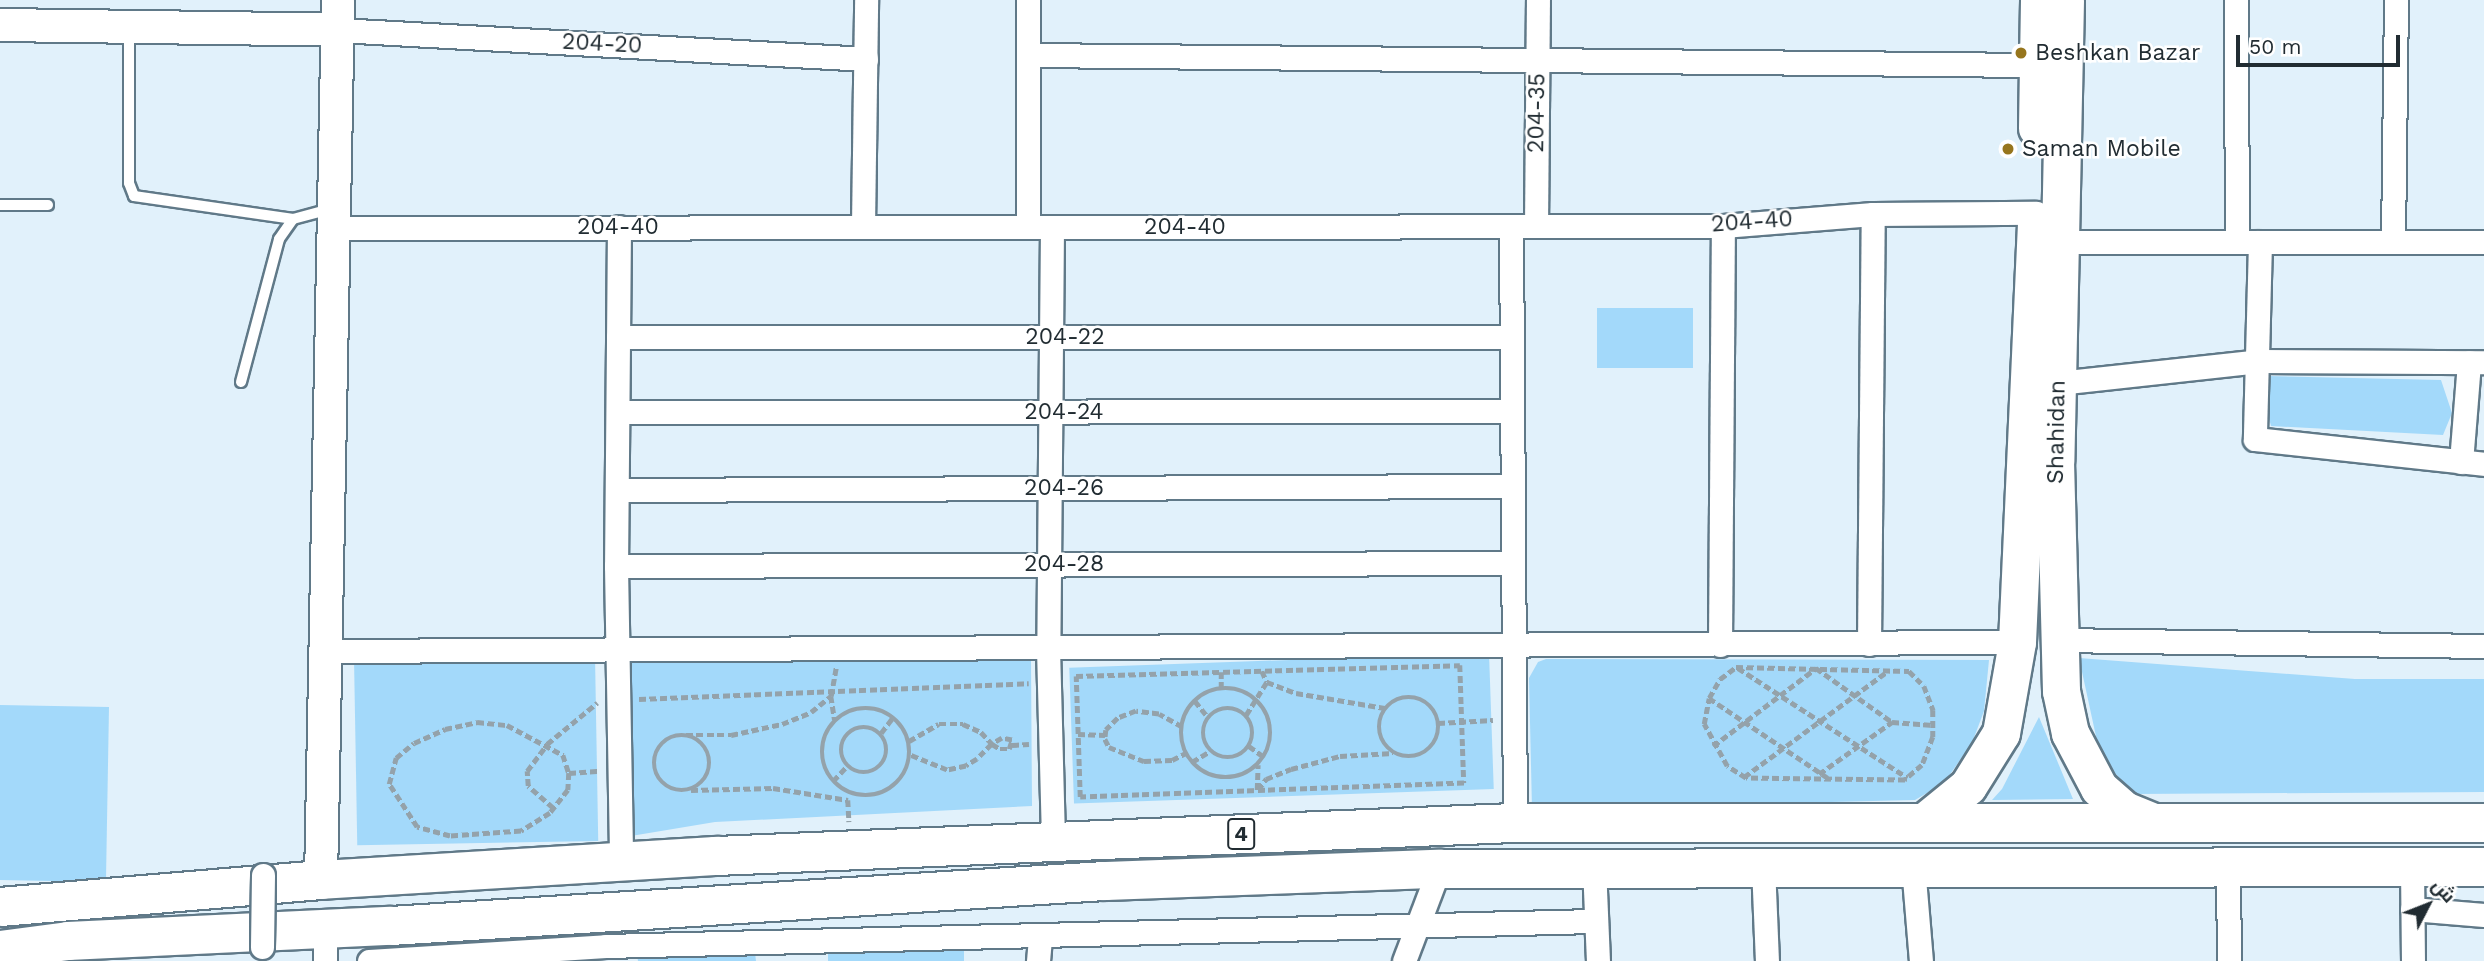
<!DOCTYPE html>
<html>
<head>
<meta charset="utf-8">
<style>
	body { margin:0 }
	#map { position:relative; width:2484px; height:961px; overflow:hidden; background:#e1f1fb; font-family:"Work Sans",Cairo,sans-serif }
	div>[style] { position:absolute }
	.green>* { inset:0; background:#a3d9fa; transform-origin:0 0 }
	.path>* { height:4.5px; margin-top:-2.25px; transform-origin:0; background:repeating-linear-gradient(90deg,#94a2aa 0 7px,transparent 0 10.5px) }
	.path>.ring { margin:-2.25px; padding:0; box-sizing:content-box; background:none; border:4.5px solid #94a2aa; border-radius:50% }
	.roads { filter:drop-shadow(2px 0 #607988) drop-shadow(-2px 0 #607988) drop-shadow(0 2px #607988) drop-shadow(0 -2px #607988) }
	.lane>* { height:10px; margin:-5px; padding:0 5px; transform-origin:5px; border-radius:5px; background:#fff }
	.street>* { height:23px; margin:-11.5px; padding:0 11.5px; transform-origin:11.5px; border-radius:11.5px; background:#fff }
	.secondary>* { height:32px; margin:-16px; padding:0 16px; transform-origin:16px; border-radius:16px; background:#fff }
	.primary>* { height:37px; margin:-18.5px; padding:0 18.5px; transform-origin:18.5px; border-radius:18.5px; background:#fff }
	.highway>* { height:38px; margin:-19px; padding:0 19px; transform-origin:19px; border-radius:19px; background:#fff }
	.bridges { filter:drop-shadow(2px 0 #607988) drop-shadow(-2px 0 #607988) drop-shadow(0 2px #607988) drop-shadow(0 -2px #607988) }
	.street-bridge>* { height:23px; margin:-11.5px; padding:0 11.5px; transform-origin:11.5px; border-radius:11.5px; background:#fff }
	.dots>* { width:19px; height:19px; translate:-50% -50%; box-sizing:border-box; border:4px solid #fff; border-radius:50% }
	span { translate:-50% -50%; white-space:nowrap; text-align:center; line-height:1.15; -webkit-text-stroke:5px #fff; paint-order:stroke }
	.shield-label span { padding:2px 5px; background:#fff; border:2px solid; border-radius:5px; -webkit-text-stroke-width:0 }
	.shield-label { font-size:21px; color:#212c32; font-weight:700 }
	.street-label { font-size:23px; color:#212c32 }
	.poi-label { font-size:23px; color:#212c32 }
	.left { translate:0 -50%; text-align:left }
	.north { position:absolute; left:2393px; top:870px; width:70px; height:70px; -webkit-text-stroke:5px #fff; paint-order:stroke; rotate:48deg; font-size:19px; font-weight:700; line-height:28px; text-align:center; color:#212c32 }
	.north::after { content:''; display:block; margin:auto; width:24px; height:32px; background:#212c32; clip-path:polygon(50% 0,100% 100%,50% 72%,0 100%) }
	.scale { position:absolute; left:2236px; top:35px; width:164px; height:32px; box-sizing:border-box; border:4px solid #212c32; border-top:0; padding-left:9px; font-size:21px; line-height:24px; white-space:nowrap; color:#212c32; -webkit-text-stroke:5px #fff; paint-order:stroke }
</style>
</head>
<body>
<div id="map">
	<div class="green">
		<i style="left:1693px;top:308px;width:60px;height:96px;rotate:90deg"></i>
		<i style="clip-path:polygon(2269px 376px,2441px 380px,2452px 413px,2443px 435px,2271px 426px,2266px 407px)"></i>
		<i style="left:1489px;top:653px;width:136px;height:420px;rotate:88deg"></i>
		<i style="left:595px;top:656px;width:185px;height:241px;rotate:89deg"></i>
		<i style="clip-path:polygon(630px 657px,1031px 658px,1032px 806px,715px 822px,631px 836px)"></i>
		<i style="clip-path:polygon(2079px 658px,2355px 679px,2484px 679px,2484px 792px,2134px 794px,2112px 770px,2097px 741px)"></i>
		<i style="clip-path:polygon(1546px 659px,1989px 660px,1984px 711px,1972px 743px,1944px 783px,1915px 800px,1532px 809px,1529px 678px,1538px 662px)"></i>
		<i style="left:109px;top:707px;width:175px;height:109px;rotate:91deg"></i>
		<i style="clip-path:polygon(2039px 717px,2073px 799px,1992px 800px,2002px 789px)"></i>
		<i style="clip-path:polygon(964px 949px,964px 961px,828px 961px,828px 951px)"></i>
		<i style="clip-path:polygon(755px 953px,756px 961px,638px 961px,637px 955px)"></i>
	</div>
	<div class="path">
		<i style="left:1460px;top:665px;width:118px;rotate:88.1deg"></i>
		<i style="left:1464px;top:783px;width:384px;rotate:177.9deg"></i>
		<i style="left:1080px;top:797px;width:121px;rotate:-91.9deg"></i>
		<i style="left:1076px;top:676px;width:384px;rotate:-1.6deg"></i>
		<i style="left:1736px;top:667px;width:173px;rotate:1.3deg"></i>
		<i style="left:1909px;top:671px;width:21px;rotate:45deg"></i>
		<i style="left:1924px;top:686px;width:26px;rotate:69deg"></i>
		<i style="left:1933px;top:710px;width:27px;rotate:90deg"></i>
		<i style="left:1933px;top:737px;width:30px;rotate:111deg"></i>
		<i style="left:1922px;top:765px;width:23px;rotate:139deg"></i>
		<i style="left:1905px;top:780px;width:159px;rotate:-179.3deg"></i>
		<i style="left:1746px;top:778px;width:22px;rotate:-148deg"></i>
		<i style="left:1727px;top:766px;width:48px;rotate:-118.7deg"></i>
		<i style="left:1704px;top:724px;width:26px;rotate:-79deg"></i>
		<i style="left:1709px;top:698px;width:22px;rotate:-60deg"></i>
		<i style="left:1720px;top:679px;width:20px;rotate:-37deg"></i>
		<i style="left:1738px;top:668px;width:202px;rotate:32.9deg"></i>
		<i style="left:1262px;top:671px;width:12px;rotate:66deg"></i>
		<i style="left:1267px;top:682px;width:31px;rotate:21deg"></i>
		<i style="left:1296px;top:693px;width:90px;rotate:9.6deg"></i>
		<i class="ring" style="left:1181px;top:688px;width:85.5px;height:85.5px"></i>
		<i style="left:1221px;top:689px;width:17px;rotate:-90deg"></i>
		<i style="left:831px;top:696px;width:24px;rotate:81deg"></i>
		<i class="ring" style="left:1379px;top:697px;width:55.5px;height:55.5px"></i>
		<i style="left:1709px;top:698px;width:143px;rotate:33.9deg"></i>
		<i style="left:639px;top:699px;width:390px;rotate:-2.3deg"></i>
		<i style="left:1195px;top:701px;width:21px;rotate:51deg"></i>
		<i class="ring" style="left:822px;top:708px;width:83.5px;height:83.5px"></i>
		<i class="ring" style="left:1203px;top:708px;width:45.5px;height:45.5px"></i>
		<i style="left:1246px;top:715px;width:39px;rotate:-58deg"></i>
		<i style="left:477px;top:722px;width:30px;rotate:6deg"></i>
		<i style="left:507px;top:725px;width:64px;rotate:28.2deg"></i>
		<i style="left:563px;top:755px;width:19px;rotate:72deg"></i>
		<i style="left:569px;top:773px;width:17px;rotate:93deg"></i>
		<i style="left:568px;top:790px;width:29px;rotate:128deg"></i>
		<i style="left:550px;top:813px;width:34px;rotate:148deg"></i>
		<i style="left:521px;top:831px;width:71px;rotate:176deg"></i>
		<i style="left:450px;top:836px;width:34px;rotate:-165deg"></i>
		<i style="left:417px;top:827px;width:51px;rotate:-123.1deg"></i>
		<i style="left:389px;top:784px;width:27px;rotate:-75deg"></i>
		<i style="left:396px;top:758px;width:23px;rotate:-40deg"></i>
		<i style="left:414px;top:743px;width:34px;rotate:-24deg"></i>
		<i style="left:445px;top:729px;width:33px;rotate:-12deg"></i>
		<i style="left:1438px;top:723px;width:55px;rotate:-3.1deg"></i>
		<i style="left:1182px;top:727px;width:26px;rotate:-151deg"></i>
		<i style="left:1159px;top:714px;width:23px;rotate:-173deg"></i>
		<i style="left:1136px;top:711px;width:19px;rotate:159deg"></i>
		<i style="left:1118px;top:718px;width:17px;rotate:135deg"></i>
		<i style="left:1106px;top:730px;width:9px;rotate:96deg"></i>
		<i style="left:1105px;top:739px;width:9px;rotate:63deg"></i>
		<i style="left:1109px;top:747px;width:38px;rotate:22deg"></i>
		<i style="left:1144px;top:761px;width:28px;rotate:-2deg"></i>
		<i style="left:1172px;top:760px;width:16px;rotate:-27deg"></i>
		<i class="ring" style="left:841px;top:727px;width:41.5px;height:41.5px"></i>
		<i style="left:881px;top:733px;width:20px;rotate:-53deg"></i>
		<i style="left:1078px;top:734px;width:27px;rotate:2deg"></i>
		<i class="ring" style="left:654px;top:735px;width:51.5px;height:51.5px"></i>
		<i style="left:686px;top:735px;width:45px"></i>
		<i style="left:731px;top:735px;width:52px;rotate:-12.2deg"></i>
		<i style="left:782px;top:724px;width:31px;rotate:-22deg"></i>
		<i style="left:811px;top:712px;width:26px;rotate:-39deg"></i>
		<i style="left:831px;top:696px;width:29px;rotate:-80deg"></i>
		<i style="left:909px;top:741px;width:34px;rotate:-30deg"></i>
		<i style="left:939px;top:724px;width:24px"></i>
		<i style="left:963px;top:724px;width:20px;rotate:24deg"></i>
		<i style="left:981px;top:732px;width:16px;rotate:47deg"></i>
		<i style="left:992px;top:744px;width:9px;rotate:32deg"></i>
		<i style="left:1000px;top:749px;width:9px"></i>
		<i style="left:1009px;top:749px;width:9px;rotate:-72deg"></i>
		<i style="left:1012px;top:740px;width:10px;rotate:-169deg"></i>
		<i style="left:1002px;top:738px;width:12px;rotate:149deg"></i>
		<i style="left:992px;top:744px;width:21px;rotate:135deg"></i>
		<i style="left:977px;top:759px;width:13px;rotate:148deg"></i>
		<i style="left:966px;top:766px;width:19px;rotate:168deg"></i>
		<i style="left:947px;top:770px;width:40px;rotate:-158deg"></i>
		<i style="left:1012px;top:745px;width:17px;rotate:-3deg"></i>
		<i style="left:1249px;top:746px;width:19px;rotate:36deg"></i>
		<i style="left:1713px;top:746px;width:129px;rotate:-37.1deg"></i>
		<i style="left:1816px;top:668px;width:93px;rotate:35.4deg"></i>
		<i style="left:1192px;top:762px;width:21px;rotate:-31deg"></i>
		<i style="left:569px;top:773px;width:31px;rotate:-4deg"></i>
		<i style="left:1819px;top:774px;width:90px;rotate:-35.5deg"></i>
		<i style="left:1892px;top:722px;width:41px;rotate:4.2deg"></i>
		<i style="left:1744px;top:777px;width:179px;rotate:-36.4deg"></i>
		<i style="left:833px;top:781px;width:22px;rotate:-47deg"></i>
		<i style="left:691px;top:790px;width:82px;rotate:-1.4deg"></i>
		<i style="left:773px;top:788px;width:76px;rotate:9.1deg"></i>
		<i style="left:848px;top:800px;width:22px;rotate:87deg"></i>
		<i style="left:1257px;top:790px;width:25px;rotate:-88deg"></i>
		<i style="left:1258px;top:790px;width:14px;rotate:-54deg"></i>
		<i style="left:1266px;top:779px;width:27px;rotate:-22deg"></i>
		<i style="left:1291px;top:769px;width:51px;rotate:-14.9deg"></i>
		<i style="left:1340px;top:756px;width:53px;rotate:-3.2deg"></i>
		<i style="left:553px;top:808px;width:33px;rotate:-139deg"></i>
		<i style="left:528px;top:786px;width:15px;rotate:-94deg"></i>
		<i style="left:527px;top:771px;width:34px;rotate:-53deg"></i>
		<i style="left:547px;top:744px;width:65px;rotate:-39.4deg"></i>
	</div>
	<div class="roads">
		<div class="lane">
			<i style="left:129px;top:30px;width:153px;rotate:90deg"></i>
			<i style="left:129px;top:183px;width:14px;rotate:69deg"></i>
			<i style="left:134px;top:196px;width:161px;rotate:8.2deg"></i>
			<i style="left:0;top:205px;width:48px"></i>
			<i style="left:241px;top:382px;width:148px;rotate:-75.1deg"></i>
			<i style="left:279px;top:239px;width:24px;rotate:-55deg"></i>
			<i style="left:293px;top:219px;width:39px;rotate:-15deg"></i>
		</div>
		<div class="street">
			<i style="left:1028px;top:0;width:227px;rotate:90deg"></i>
			<i style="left:2236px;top:0;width:242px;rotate:89.8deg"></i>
			<i style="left:338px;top:30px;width:529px;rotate:3.14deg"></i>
			<i style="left:1028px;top:55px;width:1009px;rotate:0.57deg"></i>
			<i style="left:863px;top:226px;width:226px;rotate:-89.2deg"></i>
			<i style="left:1511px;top:226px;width:597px;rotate:89.62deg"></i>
			<i style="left:1536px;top:226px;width:226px;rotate:-89.5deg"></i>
			<i style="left:619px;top:227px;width:339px;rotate:90.5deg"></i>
			<i style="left:616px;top:566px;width:295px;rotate:89deg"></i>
			<i style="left:1052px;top:227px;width:421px;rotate:90.5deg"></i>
			<i style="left:1048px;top:648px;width:194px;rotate:88.5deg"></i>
			<i style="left:334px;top:228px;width:1389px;rotate:-0.08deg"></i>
			<i style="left:1723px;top:226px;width:150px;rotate:-4.6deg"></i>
			<i style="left:1873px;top:214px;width:163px;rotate:-0.4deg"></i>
			<i style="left:2060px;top:242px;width:424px"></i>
			<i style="left:2260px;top:242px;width:197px;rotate:91.5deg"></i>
			<i style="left:2255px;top:439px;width:230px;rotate:6.2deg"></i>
			<i style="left:2393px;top:242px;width:242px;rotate:-89.3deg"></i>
			<i style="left:618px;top:337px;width:893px"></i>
			<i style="left:2058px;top:383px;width:202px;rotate:-6.2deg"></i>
			<i style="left:2259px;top:361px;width:225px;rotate:0.3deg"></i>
			<i style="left:618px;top:412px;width:893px;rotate:-0.06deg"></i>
			<i style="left:2461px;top:462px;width:100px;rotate:-85.4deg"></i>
			<i style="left:617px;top:490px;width:894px;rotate:-0.26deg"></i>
			<i style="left:616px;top:566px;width:896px;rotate:-0.19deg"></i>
			<i style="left:2056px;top:640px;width:428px;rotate:0.8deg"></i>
			<i style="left:1869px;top:644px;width:430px;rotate:-89.5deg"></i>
			<i style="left:1720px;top:645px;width:419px;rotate:-89.6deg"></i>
			<i style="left:329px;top:651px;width:1688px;rotate:-0.31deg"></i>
			<i style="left:1594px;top:866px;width:95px;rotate:87.6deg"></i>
			<i style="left:1763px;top:866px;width:95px;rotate:87.6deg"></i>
			<i style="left:1913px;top:866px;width:95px;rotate:85.2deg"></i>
			<i style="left:2412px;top:867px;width:94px;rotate:89.4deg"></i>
			<i style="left:2228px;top:870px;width:91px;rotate:89.4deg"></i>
			<i style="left:2412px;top:909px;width:72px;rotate:4.8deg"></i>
			<i style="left:325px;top:929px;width:32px;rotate:90deg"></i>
			<i style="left:369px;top:961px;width:237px;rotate:-3.6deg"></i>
			<i style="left:606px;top:946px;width:990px;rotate:-1.45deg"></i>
			<i style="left:1038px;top:961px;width:24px;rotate:-85deg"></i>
			<i style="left:1404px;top:961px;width:98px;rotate:-69.2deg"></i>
		</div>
		<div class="secondary">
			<i style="left:0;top:25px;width:338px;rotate:0.8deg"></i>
			<i style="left:321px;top:880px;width:880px;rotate:-88.89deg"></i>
		</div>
		<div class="primary">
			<i style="left:2065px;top:0;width:461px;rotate:91.2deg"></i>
			<i style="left:2055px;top:461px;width:230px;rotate:88.5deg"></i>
			<i style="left:2061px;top:691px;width:43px;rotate:77.9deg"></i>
			<i style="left:2070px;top:733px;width:62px;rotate:62.2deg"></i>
			<i style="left:2099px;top:788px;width:33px;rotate:41deg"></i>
			<i style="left:2124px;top:810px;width:35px;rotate:22deg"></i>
			<i style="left:2037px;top:128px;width:128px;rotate:-89.1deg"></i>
			<i style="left:1925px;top:821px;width:55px;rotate:-39.1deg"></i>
			<i style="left:1968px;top:786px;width:62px;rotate:-58.1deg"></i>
			<i style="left:2001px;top:733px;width:92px;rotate:-80deg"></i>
			<i style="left:2017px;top:642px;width:420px;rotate:-87.4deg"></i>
		</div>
		<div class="highway">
			<i style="left:0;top:907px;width:322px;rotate:-4.8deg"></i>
			<i style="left:321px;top:880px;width:396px;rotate:-3.5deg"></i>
			<i style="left:716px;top:856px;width:800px;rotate:-2.37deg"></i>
			<i style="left:1515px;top:823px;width:969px"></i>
			<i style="left:0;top:950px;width:69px;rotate:-7.5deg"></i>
			<i style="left:68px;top:941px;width:323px;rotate:-2.7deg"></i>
			<i style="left:391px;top:926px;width:715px;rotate:-3.61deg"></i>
			<i style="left:1105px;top:881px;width:334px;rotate:-2.1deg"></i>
			<i style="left:1439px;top:869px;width:1045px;rotate:-0.11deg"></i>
		</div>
	</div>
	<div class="bridges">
		<div class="street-bridge">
			<i style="left:262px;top:947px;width:72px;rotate:-89.2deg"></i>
		</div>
	</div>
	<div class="dots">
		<i style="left:2021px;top:53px;background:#96751d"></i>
		<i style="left:2008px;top:149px;background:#96751d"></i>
	</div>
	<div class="shield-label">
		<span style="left:1241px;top:834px">4</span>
	</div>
	<div class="street-label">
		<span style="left:602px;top:44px;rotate:3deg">204-20</span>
		<span style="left:1537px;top:113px;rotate:-89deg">204-35</span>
		<span style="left:1752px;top:222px;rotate:-4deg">204-40</span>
		<span style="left:618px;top:227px">204-40</span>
		<span style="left:1185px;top:227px">204-40</span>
		<span style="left:1065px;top:337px">204-22</span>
		<span style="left:1064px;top:412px">204-24</span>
		<span style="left:2057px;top:432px;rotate:-89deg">Shahidan</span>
		<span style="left:1064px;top:488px">204-26</span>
		<span style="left:1064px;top:564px">204-28</span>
	</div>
	<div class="poi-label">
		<span class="left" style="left:2035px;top:53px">Beshkan Bazar</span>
		<span class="left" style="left:2022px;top:149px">Saman Mobile</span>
	</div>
	<div class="north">ش</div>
	<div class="scale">50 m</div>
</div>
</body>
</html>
